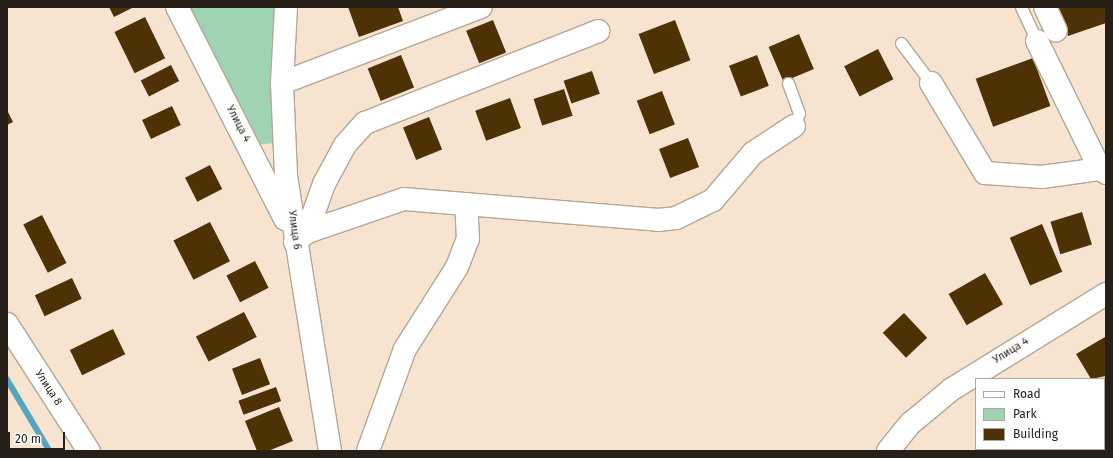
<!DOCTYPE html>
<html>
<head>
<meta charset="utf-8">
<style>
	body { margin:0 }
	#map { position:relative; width:1113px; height:458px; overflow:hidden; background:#f6e4d1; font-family:"Fira Sans",sans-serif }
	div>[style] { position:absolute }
	.green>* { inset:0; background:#9ed4b1 }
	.stream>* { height:5.5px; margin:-2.75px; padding:0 2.75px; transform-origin:2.75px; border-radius:2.75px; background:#55a5be }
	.building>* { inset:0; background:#4f3106; transform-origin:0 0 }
	.roads { filter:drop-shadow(1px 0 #b6a694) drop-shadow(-1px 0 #b6a694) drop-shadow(0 1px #b6a694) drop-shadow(0 -1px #b6a694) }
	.lane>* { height:11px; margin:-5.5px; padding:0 5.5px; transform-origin:5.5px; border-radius:5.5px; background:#fff }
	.street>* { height:22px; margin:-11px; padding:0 11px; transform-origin:11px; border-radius:11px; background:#fff }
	span { translate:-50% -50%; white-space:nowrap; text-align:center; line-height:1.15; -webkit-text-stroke:4px #fff; paint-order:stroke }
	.street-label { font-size:11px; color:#272019 }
	.frame { position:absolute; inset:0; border:8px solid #272019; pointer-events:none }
	.legend { position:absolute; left:975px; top:378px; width:130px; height:72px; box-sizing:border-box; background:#fff; border:1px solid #a9a6a3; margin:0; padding:5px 7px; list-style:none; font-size:12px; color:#272019 }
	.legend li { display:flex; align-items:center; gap:8px; height:20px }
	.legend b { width:20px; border:1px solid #a9a6a3 }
	.scale { position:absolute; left:8px; top:432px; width:57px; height:18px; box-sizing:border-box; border:2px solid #272019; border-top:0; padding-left:5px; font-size:12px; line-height:14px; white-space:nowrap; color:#272019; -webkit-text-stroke:3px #fff; paint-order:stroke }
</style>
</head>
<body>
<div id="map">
	<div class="green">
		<i style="clip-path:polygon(184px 7px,274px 7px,275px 143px,253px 145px)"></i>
		<i style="clip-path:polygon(1104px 448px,1106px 451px,1072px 451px,1075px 449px)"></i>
	</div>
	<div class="stream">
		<i style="left:7px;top:379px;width:84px;rotate:59.2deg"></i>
	</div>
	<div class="building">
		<i style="clip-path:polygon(109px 7px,134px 7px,114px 17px)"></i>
		<i style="clip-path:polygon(348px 7px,398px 7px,403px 21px,359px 37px)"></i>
		<i style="clip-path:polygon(1058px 7px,1106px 7px,1106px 23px,1068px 36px)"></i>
		<i style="left:145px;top:17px;width:46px;height:34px;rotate:64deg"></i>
		<i style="left:493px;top:20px;width:35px;height:29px;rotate:68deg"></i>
		<i style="left:675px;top:20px;width:43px;height:39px;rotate:69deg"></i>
		<i style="left:799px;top:34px;width:38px;height:33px;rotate:67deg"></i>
		<i style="left:878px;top:49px;width:34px;height:38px;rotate:63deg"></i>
		<i style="left:401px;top:55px;width:35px;height:36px;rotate:68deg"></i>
		<i style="left:757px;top:55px;width:33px;height:30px;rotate:69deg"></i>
		<i style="left:1033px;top:58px;width:51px;height:61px;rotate:70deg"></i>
		<i style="left:171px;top:65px;width:18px;height:34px;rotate:63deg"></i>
		<i style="left:592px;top:71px;width:24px;height:30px;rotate:71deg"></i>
		<i style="left:564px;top:89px;width:28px;height:32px;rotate:72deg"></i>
		<i style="left:662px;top:91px;width:36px;height:27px;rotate:69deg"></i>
		<i style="left:510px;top:98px;width:32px;height:37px;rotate:70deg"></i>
		<i style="left:172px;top:106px;width:21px;height:33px;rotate:65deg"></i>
		<i style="clip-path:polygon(7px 110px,13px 122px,7px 125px)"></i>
		<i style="left:429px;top:117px;width:35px;height:28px;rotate:68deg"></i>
		<i style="left:688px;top:138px;width:31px;height:31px;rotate:69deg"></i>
		<i style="left:210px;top:165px;width:27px;height:28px;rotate:63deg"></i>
		<i style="left:1082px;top:212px;width:34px;height:33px;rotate:73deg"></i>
		<i style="left:42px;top:215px;width:54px;height:21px;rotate:63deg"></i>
		<i style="left:210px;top:222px;width:44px;height:41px;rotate:63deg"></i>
		<i style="left:1042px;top:224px;width:52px;height:35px;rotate:67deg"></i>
		<i style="left:255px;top:261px;width:30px;height:32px;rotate:63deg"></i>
		<i style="left:985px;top:273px;width:36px;height:42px;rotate:60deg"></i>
		<i style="left:72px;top:278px;width:23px;height:41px;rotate:65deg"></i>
		<i style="left:244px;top:312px;width:28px;height:54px;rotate:63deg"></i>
		<i style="left:904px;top:313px;width:34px;height:29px;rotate:47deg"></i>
		<i style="left:113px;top:329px;width:28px;height:48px;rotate:64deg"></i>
		<i style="clip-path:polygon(1105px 337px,1106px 376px,1091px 379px,1076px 354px)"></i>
		<i style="left:260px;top:358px;width:28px;height:30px;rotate:69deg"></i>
		<i style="left:276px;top:387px;width:15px;height:40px;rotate:70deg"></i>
		<i style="clip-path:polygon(279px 407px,293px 441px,268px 451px,257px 451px,245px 421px)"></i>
	</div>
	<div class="roads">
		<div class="lane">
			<i style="left:1021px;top:7px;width:38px;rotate:65deg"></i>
			<i style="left:901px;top:43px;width:50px;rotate:53.1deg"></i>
			<i style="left:788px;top:83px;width:32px;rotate:70deg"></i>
			<i style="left:799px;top:113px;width:14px;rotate:111deg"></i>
		</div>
		<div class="street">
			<i style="left:177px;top:7px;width:238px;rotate:63deg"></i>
			<i style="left:286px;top:7px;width:76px;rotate:93deg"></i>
			<i style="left:282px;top:83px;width:93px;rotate:87.5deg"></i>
			<i style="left:286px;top:176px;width:278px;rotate:80.9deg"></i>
			<i style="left:1045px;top:7px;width:26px;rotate:65deg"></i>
			<i style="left:1037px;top:41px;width:143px;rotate:63.8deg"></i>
			<i style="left:1100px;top:169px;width:7px;rotate:34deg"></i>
			<i style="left:282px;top:83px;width:213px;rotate:-20.9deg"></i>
			<i style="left:931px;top:83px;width:105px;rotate:59deg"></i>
			<i style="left:985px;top:173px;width:57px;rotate:4deg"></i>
			<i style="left:1042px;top:177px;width:59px;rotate:-7.9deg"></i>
			<i style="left:307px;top:232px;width:51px;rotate:-70.5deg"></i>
			<i style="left:324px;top:184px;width:44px;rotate:-61.7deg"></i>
			<i style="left:345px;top:145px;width:30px;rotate:-48deg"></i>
			<i style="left:365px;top:123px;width:251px;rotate:-21.5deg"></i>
			<i style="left:295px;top:242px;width:16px;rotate:-40deg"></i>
			<i style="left:307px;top:232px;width:102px;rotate:-18.8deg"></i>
			<i style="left:404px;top:199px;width:255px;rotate:4.7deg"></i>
			<i style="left:658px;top:220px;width:18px;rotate:-6deg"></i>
			<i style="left:676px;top:218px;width:41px;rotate:-25.9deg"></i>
			<i style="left:713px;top:200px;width:62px;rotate:-49.6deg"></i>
			<i style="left:753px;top:153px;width:49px;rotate:-33.4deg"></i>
			<i style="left:7px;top:324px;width:151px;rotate:57.2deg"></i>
			<i style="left:368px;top:451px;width:109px;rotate:-70.1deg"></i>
			<i style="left:405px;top:349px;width:97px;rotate:-57.6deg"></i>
			<i style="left:457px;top:267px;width:30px;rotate:-69deg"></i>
			<i style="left:468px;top:239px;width:35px;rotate:-93deg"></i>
			<i style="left:888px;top:451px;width:36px;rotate:-51deg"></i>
			<i style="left:911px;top:423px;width:53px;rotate:-39.7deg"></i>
			<i style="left:952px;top:389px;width:181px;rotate:-31.7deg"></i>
		</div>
	</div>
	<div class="street-label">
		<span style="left:238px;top:124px;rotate:62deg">Улица 4</span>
		<span style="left:294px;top:230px;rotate:82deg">Улица 6</span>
		<span style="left:1011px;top:351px;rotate:-32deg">Улица 4</span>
		<span style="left:48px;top:388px;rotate:57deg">Улица 8</span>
	</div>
	<div class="frame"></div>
	<ul class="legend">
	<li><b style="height:5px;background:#fff"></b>Road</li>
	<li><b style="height:11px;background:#9ed4b1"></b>Park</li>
	<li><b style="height:11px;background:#4f3106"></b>Building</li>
	</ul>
	<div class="scale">20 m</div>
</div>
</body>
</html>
